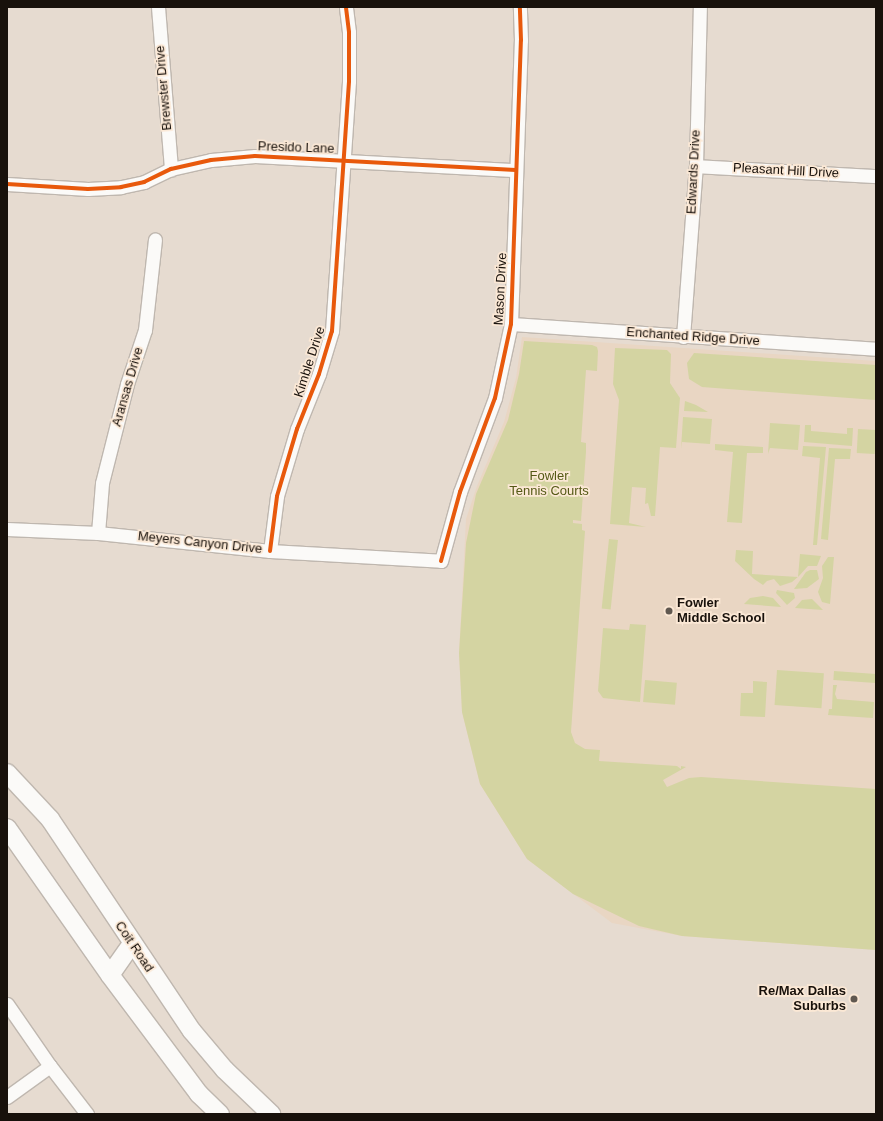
<!DOCTYPE html>
<html>
<head>
<meta charset="utf-8">
<style>
	body { margin:0 }
	#map { position:relative; width:883px; height:1121px; overflow:hidden; background:#e6dbd0; font-family:Helvetica,sans-serif }
	div>[style] { position:absolute }
	.built>* { inset:0; background:#e9d6c3 }
	.green>* { inset:0; background:#d4d4a2; transform-origin:0 0 }
	.roads { filter:drop-shadow(1px 0 #bfb7af) drop-shadow(-1px 0 #bfb7af) drop-shadow(0 1px #bfb7af) drop-shadow(0 -1px #bfb7af) }
	.minor>* { height:13px; margin:-6.5px; padding:0 6.5px; transform-origin:6.5px; border-radius:6.5px; background:#fbfaf8 }
	.secondary>* { height:18px; margin:-9px; padding:0 9px; transform-origin:9px; border-radius:9px; background:#fbfaf8 }
	.cycleway>* { height:4px; margin:-2px; padding:0 2px; transform-origin:2px; border-radius:2px; background:#e8590c }
	.dots>* { width:11px; height:11px; translate:-50% -50%; box-sizing:border-box; border:2px solid #fbe8d5; border-radius:50% }
	span { translate:-50% -50%; white-space:nowrap; text-align:center; line-height:1.15; -webkit-text-stroke:3.5px #fbe8d5; paint-order:stroke }
	.street-label { font-size:13px; color:#18110b }
	.park-label { font-size:13px; color:#555916 }
	.poi-label { font-size:13px; color:#18110b; font-weight:700 }
	.left { translate:0 -50%; text-align:left }
	.right { translate:-100% -50%; text-align:right }
	.frame { position:absolute; inset:0; border:8px solid #18110b; pointer-events:none }
</style>
</head>
<body>
<div id="map">
	<div class="built">
		<i style="clip-path:polygon(522px 337px,876px 361px,876px 950px,682px 936px,612px 923px,527px 859px,480px 784px,462px 712px,459px 653px,466px 519px,477px 486px,504px 422px,516px 378px)"></i>
	</div>
	<div class="green">
		<i style="clip-path:polygon(524px 341px,592px 345px,597px 347px,598px 351px,597px 371px,586px 370px,581px 442px,586px 443px,586px 452px,581px 521px,573px 520px,573px 523px,582px 524px,582px 530px,585px 531px,571px 732px,575px 743px,585px 749px,600px 750px,599px 761px,677px 766px,681px 769px,681px 766px,686px 767px,663px 780px,667px 787px,689px 778px,701px 777px,876px 789px,876px 950px,682px 936px,639px 926px,573px 894px,527px 859px,480px 784px,462px 712px,459px 653px,466px 543px,476px 494px,508px 420px,519px 374px)"></i>
		<i style="clip-path:polygon(615px 348px,667px 350px,671px 354px,670px 383px,680px 398px,676px 448px,660px 447px,655px 516px,651px 516px,648px 503px,645px 504px,646px 488px,632px 487px,629px 523px,646px 527px,610px 524px,619px 400px,613px 384px)"></i>
		<i style="clip-path:polygon(694px 353px,876px 365px,876px 400px,702px 387px,689px 379px,687px 363px)"></i>
		<i style="clip-path:polygon(685px 401px,696px 405px,708px 412px,684px 411px)"></i>
		<i style="clip-path:polygon(683px 417px,712px 419px,710px 444px,682px 442px,681px 449px)"></i>
		<i style="clip-path:polygon(770px 423px,800px 425px,798px 450px,770px 448px,768px 454px)"></i>
		<i style="clip-path:polygon(805px 425px,811px 425px,811px 431px,847px 434px,847px 428px,853px 428px,852px 446px,804px 442px)"></i>
		<i style="left:858px;top:429px;width:18px;height:24px;rotate:3deg"></i>
		<i style="clip-path:polygon(715px 444px,763px 447px,763px 453px,747px 453px,742px 523px,727px 522px,733px 452px,715px 450px)"></i>
		<i style="clip-path:polygon(803px 446px,826px 447px,817px 545px,813px 545px,820px 458px,802px 456px)"></i>
		<i style="clip-path:polygon(829px 448px,851px 449px,850px 459px,835px 459px,828px 540px,821px 539px)"></i>
		<i style="left:609px;top:539px;width:9px;height:70px;rotate:6deg"></i>
		<i style="clip-path:polygon(736px 550px,753px 551px,752px 574px,798px 577px,800px 554px,821px 556px,817px 566px,808px 566px,799px 576px,792px 582px,780px 586px,774px 579px,767px 581px,763px 585px,754px 579px,735px 561px)"></i>
		<i style="clip-path:polygon(828px 557px,834px 557px,830px 604px,822px 602px,818px 592px,823px 578px,822px 566px)"></i>
		<i style="clip-path:polygon(810px 570px,817px 570px,819px 579px,807px 588px,794px 589px,806px 572px)"></i>
		<i style="clip-path:polygon(777px 590px,794px 593px,795px 598px,787px 605px,776px 593px)"></i>
		<i style="clip-path:polygon(763px 596px,773px 598px,781px 607px,744px 604px,750px 598px)"></i>
		<i style="clip-path:polygon(812px 599px,823px 610px,795px 608px,802px 600px)"></i>
		<i style="clip-path:polygon(630px 624px,646px 625px,640px 702px,603px 698px,598px 691px,603px 628px,629px 630px)"></i>
		<i style="left:777px;top:670px;width:47px;height:35px;rotate:4deg"></i>
		<i style="left:834px;top:671px;width:42px;height:9px;rotate:4deg"></i>
		<i style="left:645px;top:680px;width:32px;height:22px;rotate:5deg"></i>
		<i style="clip-path:polygon(753px 681px,767px 682px,765px 717px,740px 716px,741px 693px,753px 693px)"></i>
		<i style="clip-path:polygon(833px 685px,837px 685px,835px 694px,837px 699px,874px 702px,873px 718px,828px 715px,829px 709px,832px 709px)"></i>
	</div>
	<div class="roads">
		<div class="minor">
			<i style="left:158px;top:7px;width:163px;rotate:85.4deg"></i>
			<i style="left:696px;top:166px;width:180px;rotate:3.2deg"></i>
			<i style="left:7px;top:184px;width:81px;rotate:3.5deg"></i>
			<i style="left:88px;top:189px;width:33px;rotate:-3deg"></i>
			<i style="left:121px;top:187px;width:24px;rotate:-12deg"></i>
			<i style="left:144px;top:182px;width:30px;rotate:-26deg"></i>
			<i style="left:171px;top:169px;width:41px;rotate:-12.7deg"></i>
			<i style="left:211px;top:160px;width:44px;rotate:-5.2deg"></i>
			<i style="left:255px;top:156px;width:261px;rotate:3.1deg"></i>
			<i style="left:511px;top:324px;width:366px;rotate:3.9deg"></i>
			<i style="left:683px;top:337px;width:171px;rotate:-85.7deg"></i>
			<i style="left:696px;top:166px;width:159px;rotate:-88.6deg"></i>
			<i style="left:7px;top:529px;width:91px;rotate:2.5deg"></i>
			<i style="left:98px;top:533px;width:173px;rotate:6deg"></i>
			<i style="left:270px;top:551px;width:171px;rotate:3.3deg"></i>
			<i style="left:441px;top:561px;width:72px;rotate:-74.6deg"></i>
			<i style="left:460px;top:492px;width:100px;rotate:-69.6deg"></i>
			<i style="left:495px;top:398px;width:76px;rotate:-77.8deg"></i>
			<i style="left:511px;top:324px;width:284px;rotate:-88deg"></i>
			<i style="left:521px;top:40px;width:33px;rotate:-92deg"></i>
			<i style="left:98px;top:533px;width:50px;rotate:-85.4deg"></i>
			<i style="left:102px;top:483px;width:102px;rotate:-75.8deg"></i>
			<i style="left:127px;top:384px;width:57px;rotate:-71.6deg"></i>
			<i style="left:145px;top:330px;width:91px;rotate:-83.7deg"></i>
			<i style="left:270px;top:551px;width:55px;rotate:-82.7deg"></i>
			<i style="left:277px;top:496px;width:70px;rotate:-73.4deg"></i>
			<i style="left:297px;top:429px;width:59px;rotate:-68.2deg"></i>
			<i style="left:319px;top:374px;width:45px;rotate:-73.2deg"></i>
			<i style="left:332px;top:331px;width:251px;rotate:-86.1deg"></i>
			<i style="left:349px;top:81px;width:49px;rotate:-90deg"></i>
			<i style="left:349px;top:32px;width:25px;rotate:-97deg"></i>
			<i style="left:7px;top:1004px;width:75px;rotate:55.3deg"></i>
			<i style="left:50px;top:1066px;width:61px;rotate:52.4deg"></i>
			<i style="left:7px;top:1097px;width:53px;rotate:-35.8deg"></i>
		</div>
		<div class="secondary">
			<i style="left:7px;top:773px;width:63px;rotate:46.9deg"></i>
			<i style="left:50px;top:819px;width:255px;rotate:56.2deg"></i>
			<i style="left:192px;top:1031px;width:51px;rotate:49.8deg"></i>
			<i style="left:225px;top:1070px;width:64px;rotate:43.7deg"></i>
			<i style="left:7px;top:828px;width:179px;rotate:55deg"></i>
			<i style="left:110px;top:975px;width:149px;rotate:53.2deg"></i>
			<i style="left:199px;top:1094px;width:29px;rotate:44deg"></i>
			<i style="left:110px;top:975px;width:39px;rotate:-55deg"></i>
		</div>
	</div>
	<div class="cycleway">
		<i style="left:7px;top:184px;width:81px;rotate:3.5deg"></i>
		<i style="left:88px;top:189px;width:33px;rotate:-3deg"></i>
		<i style="left:121px;top:187px;width:24px;rotate:-12deg"></i>
		<i style="left:144px;top:182px;width:30px;rotate:-26deg"></i>
		<i style="left:171px;top:169px;width:41px;rotate:-12.7deg"></i>
		<i style="left:211px;top:160px;width:44px;rotate:-5.2deg"></i>
		<i style="left:255px;top:156px;width:261px;rotate:3.1deg"></i>
		<i style="left:270px;top:551px;width:55px;rotate:-82.7deg"></i>
		<i style="left:277px;top:496px;width:70px;rotate:-73.4deg"></i>
		<i style="left:297px;top:429px;width:59px;rotate:-68.2deg"></i>
		<i style="left:319px;top:374px;width:45px;rotate:-73.2deg"></i>
		<i style="left:332px;top:331px;width:251px;rotate:-86.1deg"></i>
		<i style="left:349px;top:81px;width:49px;rotate:-90deg"></i>
		<i style="left:349px;top:32px;width:25px;rotate:-97deg"></i>
		<i style="left:441px;top:561px;width:72px;rotate:-74.6deg"></i>
		<i style="left:460px;top:492px;width:100px;rotate:-69.6deg"></i>
		<i style="left:495px;top:398px;width:76px;rotate:-77.8deg"></i>
		<i style="left:511px;top:324px;width:284px;rotate:-88deg"></i>
		<i style="left:521px;top:40px;width:33px;rotate:-92deg"></i>
	</div>
	<div class="dots">
		<i style="left:669px;top:611px;background:#605850"></i>
		<i style="left:854px;top:999px;background:#605850"></i>
	</div>
	<div class="street-label">
		<span style="left:164px;top:88px;rotate:-95deg">Brewster Drive</span>
		<span style="left:296px;top:148px;rotate:2deg">Presido Lane</span>
		<span style="left:786px;top:171px;rotate:3deg">Pleasant Hill Drive</span>
		<span style="left:694px;top:172px;rotate:-87deg">Edwards Drive</span>
		<span style="left:501px;top:289px;rotate:-87deg">Mason Drive</span>
		<span style="left:693px;top:337px;rotate:4deg">Enchanted Ridge Drive</span>
		<span style="left:310px;top:362px;rotate:-72deg">Kimble Drive</span>
		<span style="left:128px;top:387px;rotate:-74deg">Aransas Drive</span>
		<span style="left:200px;top:543px;rotate:6deg">Meyers Canyon Drive</span>
		<span style="left:134px;top:947px;rotate:56deg">Coit Road</span>
	</div>
	<div class="park-label">
		<span style="left:549px;top:484px">Fowler<br>Tennis Courts</span>
	</div>
	<div class="poi-label">
		<span class="left" style="left:677px;top:611px">Fowler<br>Middle School</span>
		<span class="right" style="left:846px;top:999px">Re/Max Dallas<br>Suburbs</span>
	</div>
	<div class="frame"></div>
</div>
</body>
</html>
